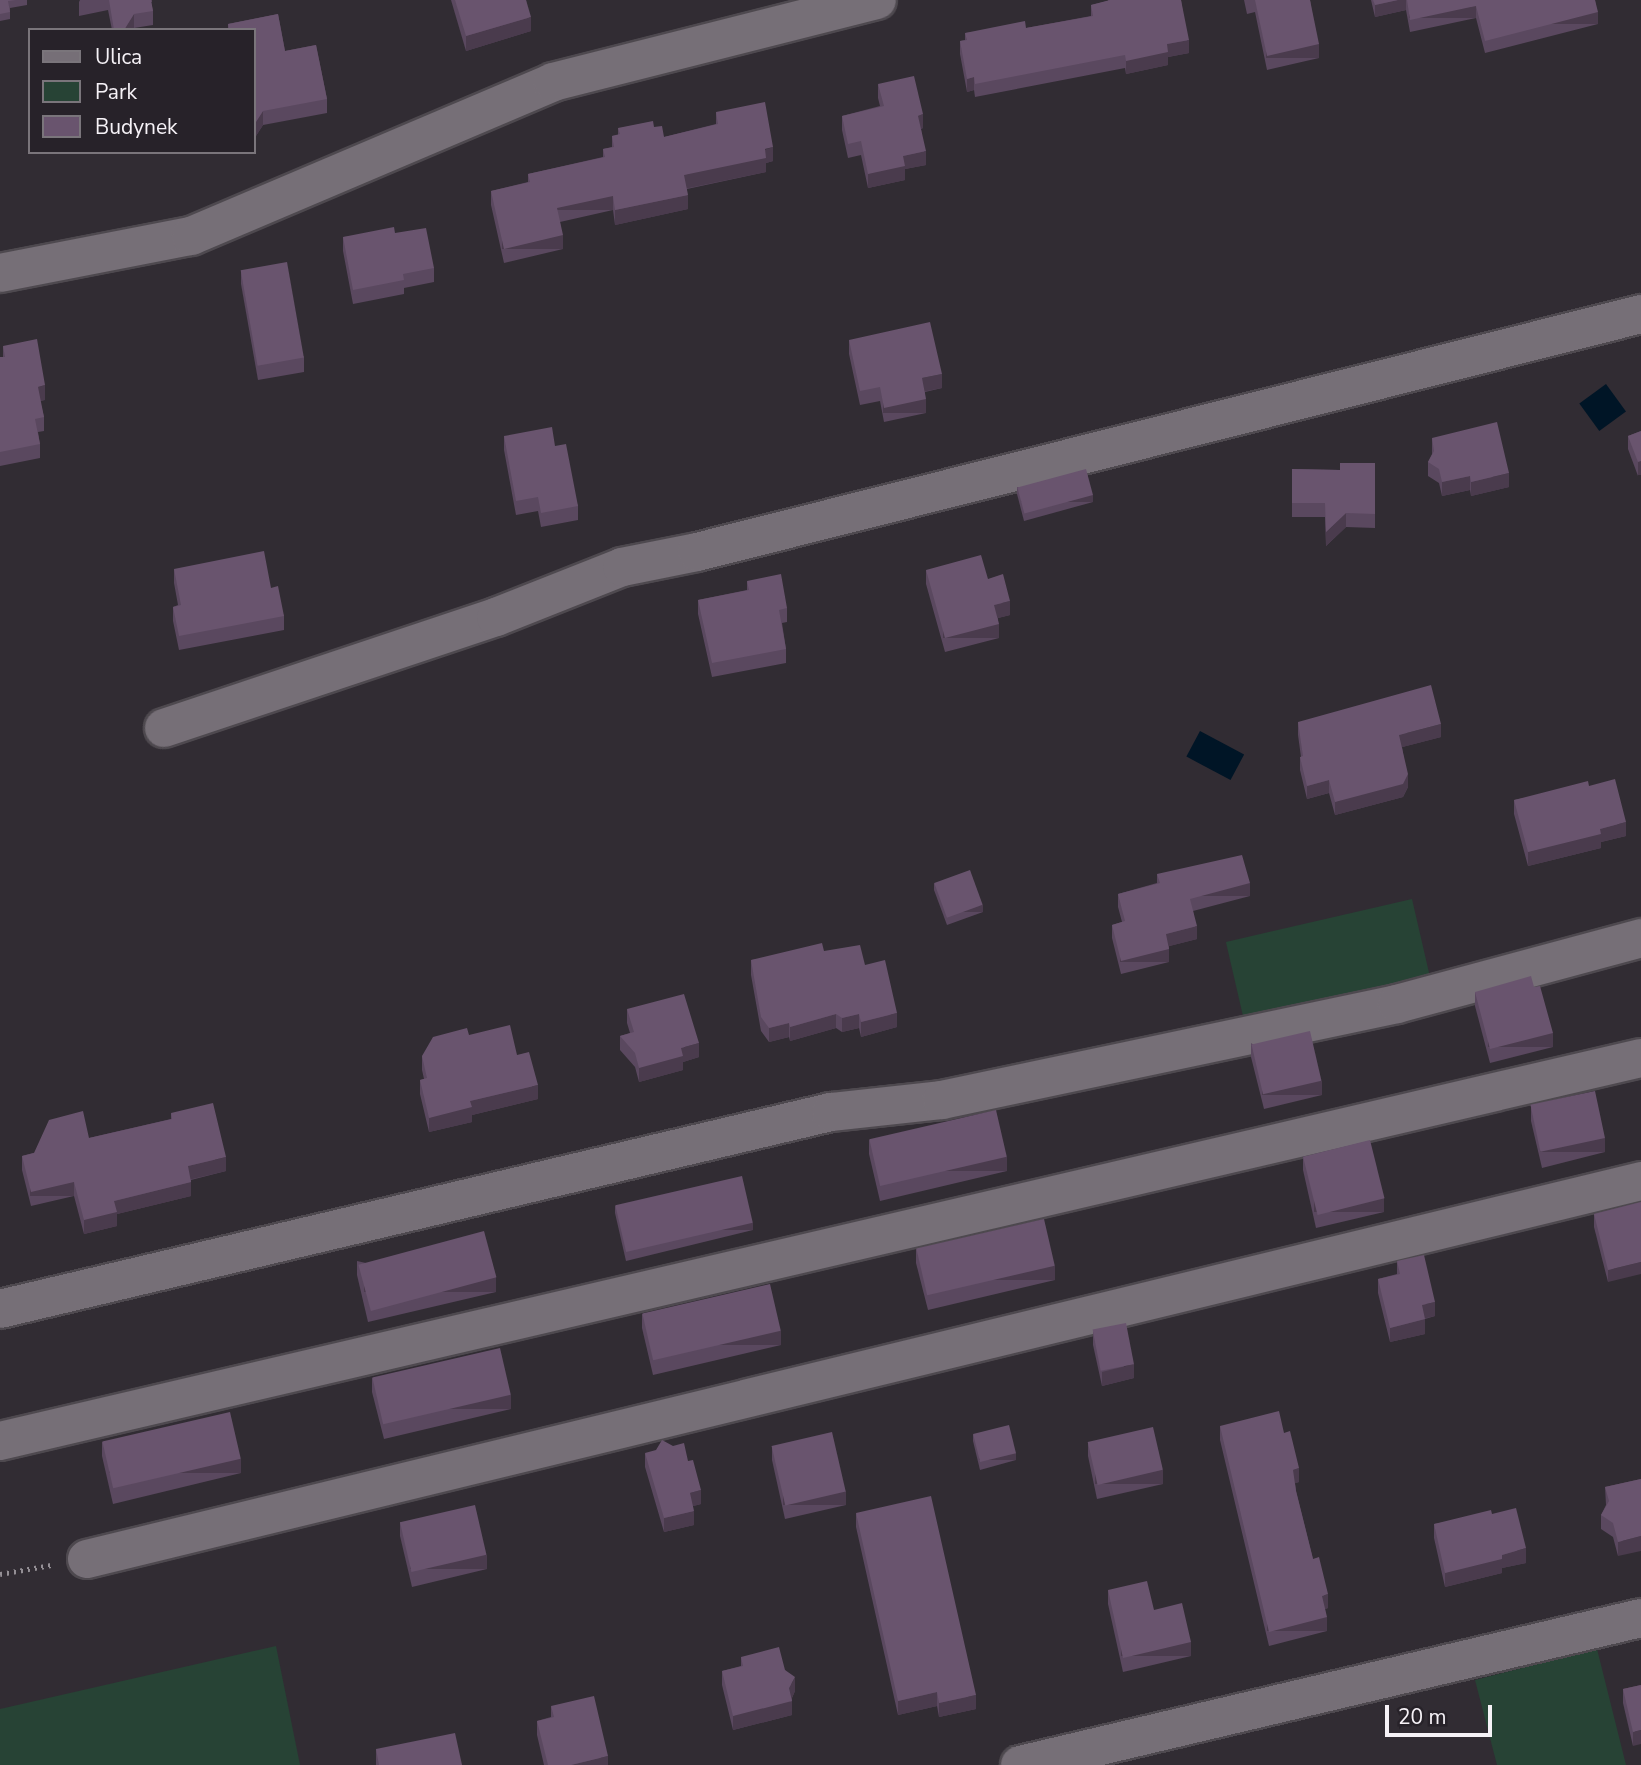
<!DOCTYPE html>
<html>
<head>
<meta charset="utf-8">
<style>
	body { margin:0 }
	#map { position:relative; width:1641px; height:1765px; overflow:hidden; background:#312c33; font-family:"Nunito Sans",sans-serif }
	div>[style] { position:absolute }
	.green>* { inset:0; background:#274335; transform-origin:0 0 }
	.water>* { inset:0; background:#001526; transform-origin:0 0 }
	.path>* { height:4.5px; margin-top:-2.25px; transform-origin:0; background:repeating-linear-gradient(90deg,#948f95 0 2px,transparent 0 7px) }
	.roads { filter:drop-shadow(2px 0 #4e494f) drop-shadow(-2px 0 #4e494f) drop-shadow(0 2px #4e494f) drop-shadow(0 -2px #4e494f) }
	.minor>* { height:38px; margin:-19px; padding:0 19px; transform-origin:19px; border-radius:19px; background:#766f77 }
	.wall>* { inset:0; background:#5a485f }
	.shaded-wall>* { inset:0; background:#4a3b4d; transform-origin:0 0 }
	.building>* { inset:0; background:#69546e; transform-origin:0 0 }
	span { translate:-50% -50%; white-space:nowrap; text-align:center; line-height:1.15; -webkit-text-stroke:7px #272229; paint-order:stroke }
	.legend { position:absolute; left:28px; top:28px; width:228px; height:126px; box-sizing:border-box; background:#272229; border:2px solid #7a757b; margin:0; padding:9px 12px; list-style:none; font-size:21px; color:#f6f2f7 }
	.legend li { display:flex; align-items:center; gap:14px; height:35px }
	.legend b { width:35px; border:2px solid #7a757b }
	.scale { position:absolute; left:1385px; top:1705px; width:107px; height:32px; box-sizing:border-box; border:4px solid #f6f2f7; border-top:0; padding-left:9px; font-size:21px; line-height:24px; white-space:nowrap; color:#f6f2f7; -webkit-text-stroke:5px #272229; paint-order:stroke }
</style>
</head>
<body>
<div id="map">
	<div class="green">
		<i style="left:1412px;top:899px;width:81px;height:191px;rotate:77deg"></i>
		<i style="clip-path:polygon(276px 1646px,300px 1765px,0 1765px,0 1709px)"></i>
		<i style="clip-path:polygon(1597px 1649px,1626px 1765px,1497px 1765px,1475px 1680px)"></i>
	</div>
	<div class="water">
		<i style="left:1606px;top:384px;width:34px;height:33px;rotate:54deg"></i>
		<i style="left:1200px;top:731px;width:50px;height:29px;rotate:28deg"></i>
	</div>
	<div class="path">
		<i style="left:0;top:1574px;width:52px;rotate:-10deg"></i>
	</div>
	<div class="roads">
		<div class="minor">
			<i style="left:0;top:273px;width:195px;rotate:-11deg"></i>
			<i style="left:191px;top:236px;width:393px;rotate:-23deg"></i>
			<i style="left:553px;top:82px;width:334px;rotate:-14.2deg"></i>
			<i style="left:164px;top:728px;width:350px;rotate:-18.5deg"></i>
			<i style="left:496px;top:617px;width:136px;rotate:-21.6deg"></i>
			<i style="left:622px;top:567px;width:76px;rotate:-11.3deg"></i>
			<i style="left:697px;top:552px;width:974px;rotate:-14.15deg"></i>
			<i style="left:0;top:1309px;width:854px;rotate:-13.34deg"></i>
			<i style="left:831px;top:1112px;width:112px;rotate:-6.2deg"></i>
			<i style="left:942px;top:1100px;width:465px;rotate:-11.9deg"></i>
			<i style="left:1397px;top:1004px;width:253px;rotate:-15.1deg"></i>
			<i style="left:0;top:1441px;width:1685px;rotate:-13.14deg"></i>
			<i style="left:87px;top:1559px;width:1599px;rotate:-13.67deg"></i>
			<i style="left:1020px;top:1765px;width:638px;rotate:-13.32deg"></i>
		</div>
	</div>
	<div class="wall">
		<i style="clip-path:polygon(0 0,27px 0,27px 5px,10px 8px,10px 19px,0 21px)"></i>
		<i style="clip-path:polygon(80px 0,152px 0,152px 2px,151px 2px,153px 11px,153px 25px,134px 28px,133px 30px,112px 30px,108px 10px,79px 16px,79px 2px)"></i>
		<i style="clip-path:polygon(451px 0,526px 0,531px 31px,466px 51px)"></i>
		<i style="clip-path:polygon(1108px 0,1181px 0,1189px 53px,1168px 57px,1168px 65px,1126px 74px,1125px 68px,975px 97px,974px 90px,967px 92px,960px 54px,960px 41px,965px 40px,965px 33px,1026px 28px,1091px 16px,1091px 5px,1108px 1px)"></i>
		<i style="clip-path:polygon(1244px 0,1310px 0,1319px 58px,1267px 70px,1255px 12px,1247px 14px)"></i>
		<i style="clip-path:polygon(1371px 0,1595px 0,1598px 24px,1485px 53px,1476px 18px,1410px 32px,1406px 10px,1375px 17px)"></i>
		<i style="clip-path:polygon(278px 14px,285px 51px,316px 45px,327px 99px,327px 113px,263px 125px,254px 139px,254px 30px,228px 30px,228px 24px)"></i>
		<i style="clip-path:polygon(878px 84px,923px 128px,921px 129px,926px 165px,905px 169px,905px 180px,868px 188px,861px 155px,848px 158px,842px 130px,842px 116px,880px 106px,878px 98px)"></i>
		<i style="clip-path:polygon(716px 112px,773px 161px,766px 163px,766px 172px,687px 189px,688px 209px,615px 225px,613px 210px,560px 222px,563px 249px,504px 263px,491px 205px,491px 191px,528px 182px,528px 174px,603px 157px,603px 149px,612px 147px,612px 136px,618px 135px,618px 128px,654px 127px,664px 137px,716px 124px)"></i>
		<i style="clip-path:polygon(395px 233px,434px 268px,434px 282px,404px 288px,404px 294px,353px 304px,343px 251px,343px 237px)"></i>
		<i style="clip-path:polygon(241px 270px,304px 357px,304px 372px,258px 380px,241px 284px)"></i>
		<i style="clip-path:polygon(849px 340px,942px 388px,925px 392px,926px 413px,884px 422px,880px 401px,860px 405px,849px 354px)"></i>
		<i style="clip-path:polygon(3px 346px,45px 400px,40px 401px,44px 417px,44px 431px,38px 432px,40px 444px,40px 458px,0 466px,0 357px,3px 357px)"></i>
		<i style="clip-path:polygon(1641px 431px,1638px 476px,1628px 449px,1628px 436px)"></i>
		<i style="clip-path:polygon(504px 436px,555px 446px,578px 506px,578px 520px,541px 527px,538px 511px,516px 515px,504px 450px)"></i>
		<i style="clip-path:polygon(1432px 438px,1509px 487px,1471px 496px,1470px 490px,1442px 496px,1439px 483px,1428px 476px,1428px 462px,1432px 454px)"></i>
		<i style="clip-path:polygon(1375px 463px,1375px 528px,1346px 527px,1326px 546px,1325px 517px,1292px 517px,1292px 469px,1340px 470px)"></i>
		<i style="clip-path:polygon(1017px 487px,1093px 502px,1024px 521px,1017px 494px)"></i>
		<i style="clip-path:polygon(174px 569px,271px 588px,284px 616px,284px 630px,179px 650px,173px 621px,173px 607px,178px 605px,174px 583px)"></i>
		<i style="clip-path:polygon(926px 570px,988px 579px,1010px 615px,998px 618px,999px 638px,945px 652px,926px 584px)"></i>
		<i style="clip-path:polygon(747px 581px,787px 608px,787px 622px,782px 623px,786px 649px,786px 663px,712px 677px,698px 614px,698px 600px,747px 590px)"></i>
		<i style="clip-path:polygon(1298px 722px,1441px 737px,1402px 747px,1408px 787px,1403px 797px,1335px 815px,1329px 793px,1307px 799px,1300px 770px,1300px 757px,1301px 757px,1298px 735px)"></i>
		<i style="clip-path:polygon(1589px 786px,1626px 836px,1601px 842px,1601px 848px,1528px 866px,1514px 814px,1514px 800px)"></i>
		<i style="clip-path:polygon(1157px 874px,1250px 896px,1193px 911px,1197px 939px,1169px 946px,1169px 962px,1121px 974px,1112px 938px,1112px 925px,1122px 922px,1118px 907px,1118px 894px,1157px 883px)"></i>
		<i style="clip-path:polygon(934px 883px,983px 912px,947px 925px,934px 890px)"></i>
		<i style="clip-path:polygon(824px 951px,865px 965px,897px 1027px,861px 1037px,859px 1028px,842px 1032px,836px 1028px,790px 1041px,789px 1037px,769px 1042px,761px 1031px,751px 975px,751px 960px)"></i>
		<i style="clip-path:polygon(1475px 992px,1553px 1047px,1490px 1063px,1475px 1006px)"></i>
		<i style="clip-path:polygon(627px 1009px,699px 1057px,683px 1062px,683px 1070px,639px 1082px,635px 1067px,620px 1050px,620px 1036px,630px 1033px,627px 1023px)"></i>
		<i style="clip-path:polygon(469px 1035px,517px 1055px,538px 1099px,472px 1115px,472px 1122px,429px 1132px,420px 1094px,420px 1080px,424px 1079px,422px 1070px,422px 1056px)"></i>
		<i style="clip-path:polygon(1251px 1043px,1322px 1095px,1264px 1109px,1251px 1057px)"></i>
		<i style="clip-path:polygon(1531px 1107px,1605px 1152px,1542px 1168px,1531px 1121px)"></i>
		<i style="clip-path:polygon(171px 1113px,226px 1171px,191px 1180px,191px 1196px,117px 1214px,117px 1226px,84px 1234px,74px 1196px,31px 1206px,22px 1170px,22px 1156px,89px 1138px,171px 1119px)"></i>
		<i style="clip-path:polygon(869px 1140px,1007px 1171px,880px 1201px,869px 1154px)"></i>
		<i style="clip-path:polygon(1303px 1156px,1384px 1212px,1316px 1228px,1303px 1170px)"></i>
		<i style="clip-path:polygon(1641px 1202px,1608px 1282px,1594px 1227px,1594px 1214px)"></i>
		<i style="clip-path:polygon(615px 1206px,753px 1230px,626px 1261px,615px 1213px)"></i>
		<i style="clip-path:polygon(916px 1249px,1055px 1280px,928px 1310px,916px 1263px)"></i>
		<i style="clip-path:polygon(357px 1261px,496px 1292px,368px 1322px,357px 1275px)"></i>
		<i style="clip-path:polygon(1397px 1261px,1435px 1316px,1425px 1319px,1425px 1334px,1390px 1342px,1378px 1293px,1378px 1279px,1397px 1274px)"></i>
		<i style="clip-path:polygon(642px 1314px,781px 1345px,653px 1375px,642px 1328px)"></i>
		<i style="clip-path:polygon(1093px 1331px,1134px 1378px,1102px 1386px,1093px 1345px)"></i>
		<i style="clip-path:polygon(372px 1378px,511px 1409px,384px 1439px,372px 1392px)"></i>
		<i style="clip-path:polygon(1220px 1426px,1299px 1482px,1295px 1483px,1296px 1491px,1313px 1559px,1328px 1608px,1325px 1609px,1327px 1631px,1269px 1646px,1220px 1440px)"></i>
		<i style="clip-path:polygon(973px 1434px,1016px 1460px,980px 1470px,973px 1441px)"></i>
		<i style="clip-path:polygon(102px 1442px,241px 1473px,113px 1504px,102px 1456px)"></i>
		<i style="clip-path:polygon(1088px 1442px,1163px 1484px,1097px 1499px,1088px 1456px)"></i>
		<i style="clip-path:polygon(772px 1446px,846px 1505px,785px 1519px,772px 1460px)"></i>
		<i style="clip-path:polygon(645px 1453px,701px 1504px,693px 1506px,694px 1525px,664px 1532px,645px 1467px)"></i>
		<i style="clip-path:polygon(1641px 1479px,1618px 1556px,1613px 1537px,1601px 1529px,1601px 1515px,1606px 1505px,1605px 1487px)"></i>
		<i style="clip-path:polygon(856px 1513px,976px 1709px,939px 1717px,937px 1706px,898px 1715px,856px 1527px)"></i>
		<i style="clip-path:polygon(1492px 1514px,1526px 1563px,1502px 1568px,1502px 1573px,1445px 1587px,1434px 1538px,1434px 1524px)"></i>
		<i style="clip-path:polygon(400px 1522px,487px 1569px,412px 1587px,400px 1536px)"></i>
		<i style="clip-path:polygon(1108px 1590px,1154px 1610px,1191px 1656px,1123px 1672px,1108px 1604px)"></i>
		<i style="clip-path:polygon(741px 1657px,785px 1670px,795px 1691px,792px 1698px,792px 1715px,733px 1730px,722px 1685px,722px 1671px,741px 1666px)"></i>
		<i style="clip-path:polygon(1641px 1685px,1633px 1746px,1623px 1703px,1623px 1689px)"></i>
		<i style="clip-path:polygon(551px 1706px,608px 1765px,544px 1765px,537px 1735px,537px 1721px,551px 1717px)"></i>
		<i style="clip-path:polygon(376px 1749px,462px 1765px,376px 1765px)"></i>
	</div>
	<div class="shaded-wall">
		<i style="clip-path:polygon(1398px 0,1406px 0,1406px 10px,1375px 17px,1375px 5px)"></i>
		<i style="left:1476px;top:6px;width:12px;height:67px;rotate:90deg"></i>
		<i style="left:1598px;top:12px;width:12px;height:117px;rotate:90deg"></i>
		<i style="clip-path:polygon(134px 14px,134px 28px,133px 30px,124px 30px)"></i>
		<i style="clip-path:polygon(531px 17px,531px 31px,466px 51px,466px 36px)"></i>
		<i style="clip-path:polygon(1189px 40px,1189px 53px,1168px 57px,1168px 65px,1126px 74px,1126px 61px,1167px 44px)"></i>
		<i style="left:1319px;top:44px;width:14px;height:53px;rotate:90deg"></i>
		<i style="clip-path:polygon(974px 77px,974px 90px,967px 92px,967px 79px)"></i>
		<i style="clip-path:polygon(263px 111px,263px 125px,254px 139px,254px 125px)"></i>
		<i style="clip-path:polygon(923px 114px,923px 128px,918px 130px,918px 116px)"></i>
		<i style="clip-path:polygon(773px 147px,773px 161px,766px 163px,766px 172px,684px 189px,684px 175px)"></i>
		<i style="clip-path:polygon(926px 151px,926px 165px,905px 169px,905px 180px,868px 188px,868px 174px,903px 156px)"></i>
		<i style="clip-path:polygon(688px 195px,688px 209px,615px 225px,615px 210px)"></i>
		<i style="left:613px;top:196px;width:14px;height:57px;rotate:90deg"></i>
		<i style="left:563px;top:235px;width:14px;height:61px;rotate:90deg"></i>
		<i style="clip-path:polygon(942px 374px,942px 388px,922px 392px,922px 378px)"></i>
		<i style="clip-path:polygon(45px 385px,45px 400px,38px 401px,38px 387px)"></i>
		<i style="left:926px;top:399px;width:14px;height:43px;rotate:90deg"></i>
		<i style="left:1641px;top:461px;width:14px;height:3px;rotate:90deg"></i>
		<i style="clip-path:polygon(1509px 473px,1509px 487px,1471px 496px,1471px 482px)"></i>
		<i style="clip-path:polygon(1470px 476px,1470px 490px,1442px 496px,1442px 482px)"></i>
		<i style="left:1093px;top:495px;width:7px;height:72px;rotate:90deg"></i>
		<i style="clip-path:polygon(1346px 513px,1346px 527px,1326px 546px,1326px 532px)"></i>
		<i style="clip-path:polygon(1010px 601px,1010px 615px,994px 619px,994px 605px)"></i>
		<i style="left:999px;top:624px;width:14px;height:56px;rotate:90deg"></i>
		<i style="clip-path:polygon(1441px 724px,1441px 737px,1399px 748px,1399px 735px)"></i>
		<i style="clip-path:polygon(1408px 774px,1408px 787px,1403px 797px,1335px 815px,1335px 802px)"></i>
		<i style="clip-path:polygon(1329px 780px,1329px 793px,1307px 799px,1307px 786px)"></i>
		<i style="clip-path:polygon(1626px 822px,1626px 836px,1601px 842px,1601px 848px,1528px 866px,1528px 852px,1600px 829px)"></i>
		<i style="left:1250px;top:883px;width:13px;height:62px;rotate:90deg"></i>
		<i style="left:983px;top:905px;width:7px;height:38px;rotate:90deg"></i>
		<i style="clip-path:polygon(1197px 926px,1197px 939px,1166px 947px,1166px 934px)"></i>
		<i style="left:1169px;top:949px;width:13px;height:49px;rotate:90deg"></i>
		<i style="clip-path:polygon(897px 1013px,897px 1027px,861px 1037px,861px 1022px)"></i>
		<i style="clip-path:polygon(836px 1014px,836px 1028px,790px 1041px,790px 1027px)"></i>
		<i style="clip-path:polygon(859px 1014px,859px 1028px,842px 1032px,842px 1018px)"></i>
		<i style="clip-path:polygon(789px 1023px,789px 1037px,769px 1042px,769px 1028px)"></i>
		<i style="left:1553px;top:1033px;width:14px;height:65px;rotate:90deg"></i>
		<i style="clip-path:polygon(699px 1043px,699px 1057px,683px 1062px,683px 1070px,639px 1082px,639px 1068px,681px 1048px)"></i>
		<i style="left:1322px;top:1081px;width:14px;height:60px;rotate:90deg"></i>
		<i style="clip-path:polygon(538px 1085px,538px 1099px,472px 1115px,472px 1122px,429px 1132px,429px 1118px,470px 1101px)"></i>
		<i style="left:1605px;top:1138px;width:14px;height:65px;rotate:90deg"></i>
		<i style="clip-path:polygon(226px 1157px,226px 1171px,188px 1180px,188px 1166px)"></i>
		<i style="left:1007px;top:1157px;width:14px;height:130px;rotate:90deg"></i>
		<i style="left:74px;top:1182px;width:14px;height:44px;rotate:90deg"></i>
		<i style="clip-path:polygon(191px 1182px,191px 1196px,117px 1214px,117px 1226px,84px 1234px,84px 1220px,114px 1201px)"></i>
		<i style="left:1384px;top:1198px;width:14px;height:70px;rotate:90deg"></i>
		<i style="left:753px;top:1223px;width:7px;height:131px;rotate:90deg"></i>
		<i style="clip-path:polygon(1641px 1262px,1641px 1274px,1608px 1282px,1608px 1270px)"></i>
		<i style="left:1055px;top:1266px;width:14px;height:130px;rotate:90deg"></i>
		<i style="left:496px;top:1277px;width:15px;height:132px;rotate:90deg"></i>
		<i style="clip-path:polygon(1435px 1302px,1435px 1316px,1422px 1319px,1422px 1305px)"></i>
		<i style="clip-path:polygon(1425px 1319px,1425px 1334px,1390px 1342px,1390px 1328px)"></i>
		<i style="left:781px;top:1331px;width:14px;height:131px;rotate:90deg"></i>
		<i style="clip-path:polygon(1134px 1364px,1134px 1378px,1102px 1386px,1102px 1372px)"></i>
		<i style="left:511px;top:1395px;width:14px;height:130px;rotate:90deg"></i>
		<i style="left:1016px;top:1453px;width:7px;height:37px;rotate:90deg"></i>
		<i style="left:241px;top:1459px;width:14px;height:132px;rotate:90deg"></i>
		<i style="clip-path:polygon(1299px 1468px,1299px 1482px,1293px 1484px,1293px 1470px)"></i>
		<i style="left:1163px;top:1470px;width:14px;height:68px;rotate:90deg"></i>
		<i style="clip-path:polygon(701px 1490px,701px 1504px,690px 1507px,690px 1493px)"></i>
		<i style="left:846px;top:1491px;width:14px;height:63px;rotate:90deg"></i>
		<i style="clip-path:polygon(694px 1511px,694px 1525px,664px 1532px,664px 1518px)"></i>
		<i style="clip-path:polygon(1641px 1536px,1641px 1551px,1618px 1556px,1618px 1542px)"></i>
		<i style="clip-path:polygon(1526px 1548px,1526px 1563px,1502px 1568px,1502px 1573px,1445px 1587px,1445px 1573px,1502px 1555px)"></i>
		<i style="left:487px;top:1555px;width:14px;height:77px;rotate:90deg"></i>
		<i style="clip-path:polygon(1328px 1594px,1328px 1608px,1322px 1610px,1322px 1596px)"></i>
		<i style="left:1327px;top:1617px;width:14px;height:60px;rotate:90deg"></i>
		<i style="left:1191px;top:1642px;width:14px;height:70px;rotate:90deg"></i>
		<i style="clip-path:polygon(795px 1677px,795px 1691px,790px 1702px,792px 1701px,792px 1715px,733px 1730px,733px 1716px,789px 1688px)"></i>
		<i style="clip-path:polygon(937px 1692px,937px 1706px,898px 1715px,898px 1701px)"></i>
		<i style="clip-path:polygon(976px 1695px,976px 1709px,939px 1717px,939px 1703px)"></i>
		<i style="clip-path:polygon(1641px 1730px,1641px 1744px,1633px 1746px,1633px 1732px)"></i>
		<i style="clip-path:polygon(608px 1756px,608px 1765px,571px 1765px)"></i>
	</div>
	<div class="building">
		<i style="clip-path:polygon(0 0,16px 0,8px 1px,10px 12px,0 14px)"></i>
		<i style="clip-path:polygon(109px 0,151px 0,153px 11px,134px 14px,124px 30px,114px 30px)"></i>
		<i style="clip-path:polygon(455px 0,526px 0,531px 17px,466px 36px)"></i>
		<i style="clip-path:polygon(1110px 0,1181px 0,1189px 40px,1167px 44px,1168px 52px,1126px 61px,1125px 55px,975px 84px,974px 77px,967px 79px,960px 41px,967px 40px,965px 33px,1025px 21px,1026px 28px,1093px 16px,1091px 5px)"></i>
		<i style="clip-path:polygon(1255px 0,1310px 0,1319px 44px,1267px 56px)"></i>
		<i style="clip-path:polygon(1373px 0,1398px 0,1375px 5px)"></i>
		<i style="clip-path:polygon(1407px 0,1595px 0,1598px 12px,1485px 41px,1476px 6px,1410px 20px)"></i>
		<i style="clip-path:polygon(278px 14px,285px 51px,316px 45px,327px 99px,263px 111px,254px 125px,254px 30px,229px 30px,228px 24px)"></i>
		<i style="clip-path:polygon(914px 76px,923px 114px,918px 116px,926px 151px,903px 156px,905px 166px,868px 174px,861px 141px,848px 144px,842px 116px,884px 106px,878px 84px)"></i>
		<i style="clip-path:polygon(765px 102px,773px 147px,765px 149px,766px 158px,684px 175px,688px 195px,615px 210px,613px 196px,557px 208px,563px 235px,504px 249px,491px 191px,530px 182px,528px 174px,605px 157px,603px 149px,614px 147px,612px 136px,620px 134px,618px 128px,653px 121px,654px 127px,662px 126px,664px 137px,718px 124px,716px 112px)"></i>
		<i style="clip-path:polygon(394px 227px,395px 233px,426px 228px,434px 268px,403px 274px,404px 280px,353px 290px,343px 237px)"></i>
		<i style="left:287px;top:262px;width:97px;height:47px;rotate:80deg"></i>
		<i style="clip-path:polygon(930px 322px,942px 374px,922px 378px,926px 399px,884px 408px,880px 387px,860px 391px,849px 340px)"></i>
		<i style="clip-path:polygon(37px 339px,45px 385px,38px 387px,44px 417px,35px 419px,40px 444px,0 452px,0 357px,5px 357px,3px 346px)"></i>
		<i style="clip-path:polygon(1497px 422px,1509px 473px,1471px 482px,1470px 476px,1442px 482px,1439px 469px,1428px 462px,1434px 451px,1432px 438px)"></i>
		<i style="clip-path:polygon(552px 427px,555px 446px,566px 444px,578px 506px,541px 513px,538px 497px,516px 501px,504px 436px)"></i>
		<i style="clip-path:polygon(1641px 431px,1641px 461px,1638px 462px,1628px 436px)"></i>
		<i style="clip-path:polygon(1340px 463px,1375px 463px,1375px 514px,1346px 513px,1326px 532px,1325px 503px,1292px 503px,1292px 469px,1340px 470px)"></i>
		<i style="left:1086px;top:469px;width:27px;height:71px;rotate:75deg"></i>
		<i style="clip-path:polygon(264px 551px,271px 588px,278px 586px,284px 616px,179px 636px,173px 607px,181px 605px,174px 569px)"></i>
		<i style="clip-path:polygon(981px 555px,988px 579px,1003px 574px,1010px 601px,994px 605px,999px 624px,945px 638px,926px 570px)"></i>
		<i style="clip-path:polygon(781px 574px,787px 608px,779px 610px,786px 649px,712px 663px,698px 600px,749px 590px,747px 581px)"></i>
		<i style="clip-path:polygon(1431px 685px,1441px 724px,1399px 735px,1408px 774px,1403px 784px,1335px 802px,1329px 780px,1307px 786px,1300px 757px,1303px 756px,1298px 722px)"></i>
		<i style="clip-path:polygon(1615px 779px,1626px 822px,1600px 829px,1601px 834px,1528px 852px,1514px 800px,1588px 781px,1589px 786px)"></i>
		<i style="clip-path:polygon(1242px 855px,1250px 883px,1190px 899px,1197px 926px,1166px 934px,1169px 949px,1121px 961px,1112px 925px,1125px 921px,1118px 894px,1160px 883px,1157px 874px)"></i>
		<i style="left:970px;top:870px;width:37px;height:38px;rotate:70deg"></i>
		<i style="clip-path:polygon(822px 943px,824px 951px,860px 945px,865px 965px,885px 960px,897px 1013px,861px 1022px,859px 1014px,842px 1018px,836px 1014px,790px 1027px,789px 1023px,769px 1028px,761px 1017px,751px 960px)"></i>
		<i style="clip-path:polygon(1531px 976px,1534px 987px,1540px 986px,1553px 1033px,1490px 1049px,1475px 992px)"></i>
		<i style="clip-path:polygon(684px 994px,699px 1043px,681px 1048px,683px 1056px,639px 1068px,635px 1053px,620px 1036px,634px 1032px,627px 1009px)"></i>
		<i style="clip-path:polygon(510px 1025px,517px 1055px,529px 1052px,538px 1085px,470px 1101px,472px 1107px,429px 1118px,420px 1080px,427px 1078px,422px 1056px,433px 1037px,467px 1028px,469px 1035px)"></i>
		<i style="left:1310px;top:1031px;width:51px;height:60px;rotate:77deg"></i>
		<i style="left:1595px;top:1091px;width:48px;height:66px;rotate:78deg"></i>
		<i style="clip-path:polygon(213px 1103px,226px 1157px,188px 1166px,191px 1182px,114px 1201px,117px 1212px,84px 1220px,74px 1182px,31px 1192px,22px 1156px,34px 1153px,49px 1120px,83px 1111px,89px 1138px,172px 1119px,171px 1113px)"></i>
		<i style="left:996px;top:1110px;width:48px;height:130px;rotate:77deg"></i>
		<i style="left:1370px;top:1140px;width:60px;height:69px;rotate:76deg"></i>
		<i style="left:742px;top:1176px;width:48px;height:130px;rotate:77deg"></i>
		<i style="clip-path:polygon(1641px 1202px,1641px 1262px,1608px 1270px,1594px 1214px)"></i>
		<i style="left:1044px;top:1219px;width:48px;height:131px;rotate:77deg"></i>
		<i style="left:484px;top:1231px;width:48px;height:130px;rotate:75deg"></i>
		<i style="clip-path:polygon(1424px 1255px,1435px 1302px,1422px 1305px,1425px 1319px,1390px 1328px,1378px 1279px,1400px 1274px,1397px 1261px)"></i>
		<i style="left:770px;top:1284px;width:48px;height:131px;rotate:77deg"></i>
		<i style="left:1126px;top:1323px;width:42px;height:34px;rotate:79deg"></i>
		<i style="left:500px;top:1348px;width:48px;height:131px;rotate:77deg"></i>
		<i style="clip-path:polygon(1279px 1411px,1284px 1433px,1290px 1431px,1299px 1468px,1293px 1470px,1296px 1491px,1313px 1559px,1319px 1557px,1328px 1594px,1322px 1596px,1327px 1617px,1269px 1632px,1220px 1426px)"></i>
		<i style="left:230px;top:1412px;width:48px;height:131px;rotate:77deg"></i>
		<i style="left:1009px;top:1425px;width:29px;height:37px;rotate:76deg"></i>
		<i style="left:1153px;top:1427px;width:44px;height:67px;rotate:77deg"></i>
		<i style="left:832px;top:1432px;width:61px;height:62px;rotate:77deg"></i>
		<i style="clip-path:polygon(662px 1440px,673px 1446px,684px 1443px,688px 1461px,693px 1460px,701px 1490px,690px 1493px,694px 1511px,664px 1518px,645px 1453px,656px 1450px)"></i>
		<i style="clip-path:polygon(1641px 1479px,1641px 1536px,1618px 1542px,1613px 1523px,1601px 1515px,1609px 1501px,1605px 1487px)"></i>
		<i style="clip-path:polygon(931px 1496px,976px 1695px,939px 1703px,937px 1692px,898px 1701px,856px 1513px)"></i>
		<i style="left:475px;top:1505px;width:51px;height:77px;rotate:77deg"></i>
		<i style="clip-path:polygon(1516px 1508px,1526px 1548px,1502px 1555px,1502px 1559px,1445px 1573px,1434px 1524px,1491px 1510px,1492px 1514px)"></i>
		<i style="clip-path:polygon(1147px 1581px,1154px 1610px,1182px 1603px,1191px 1642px,1123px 1658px,1108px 1590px)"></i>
		<i style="clip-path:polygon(779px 1647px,785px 1670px,795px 1677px,789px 1688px,792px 1701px,733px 1716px,722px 1671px,743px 1666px,741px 1657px)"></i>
		<i style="clip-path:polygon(1641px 1685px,1641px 1730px,1633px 1732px,1623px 1689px)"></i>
		<i style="clip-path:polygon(594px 1696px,608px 1756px,571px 1765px,548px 1765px,537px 1721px,554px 1717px,551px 1706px)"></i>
		<i style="clip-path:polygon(455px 1733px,462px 1765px,379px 1765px,376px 1749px)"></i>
	</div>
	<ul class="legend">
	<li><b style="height:9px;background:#766f77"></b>Ulica</li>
	<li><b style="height:19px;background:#274335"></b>Park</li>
	<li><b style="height:19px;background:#69546e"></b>Budynek</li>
	</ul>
	<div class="scale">20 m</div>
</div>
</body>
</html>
